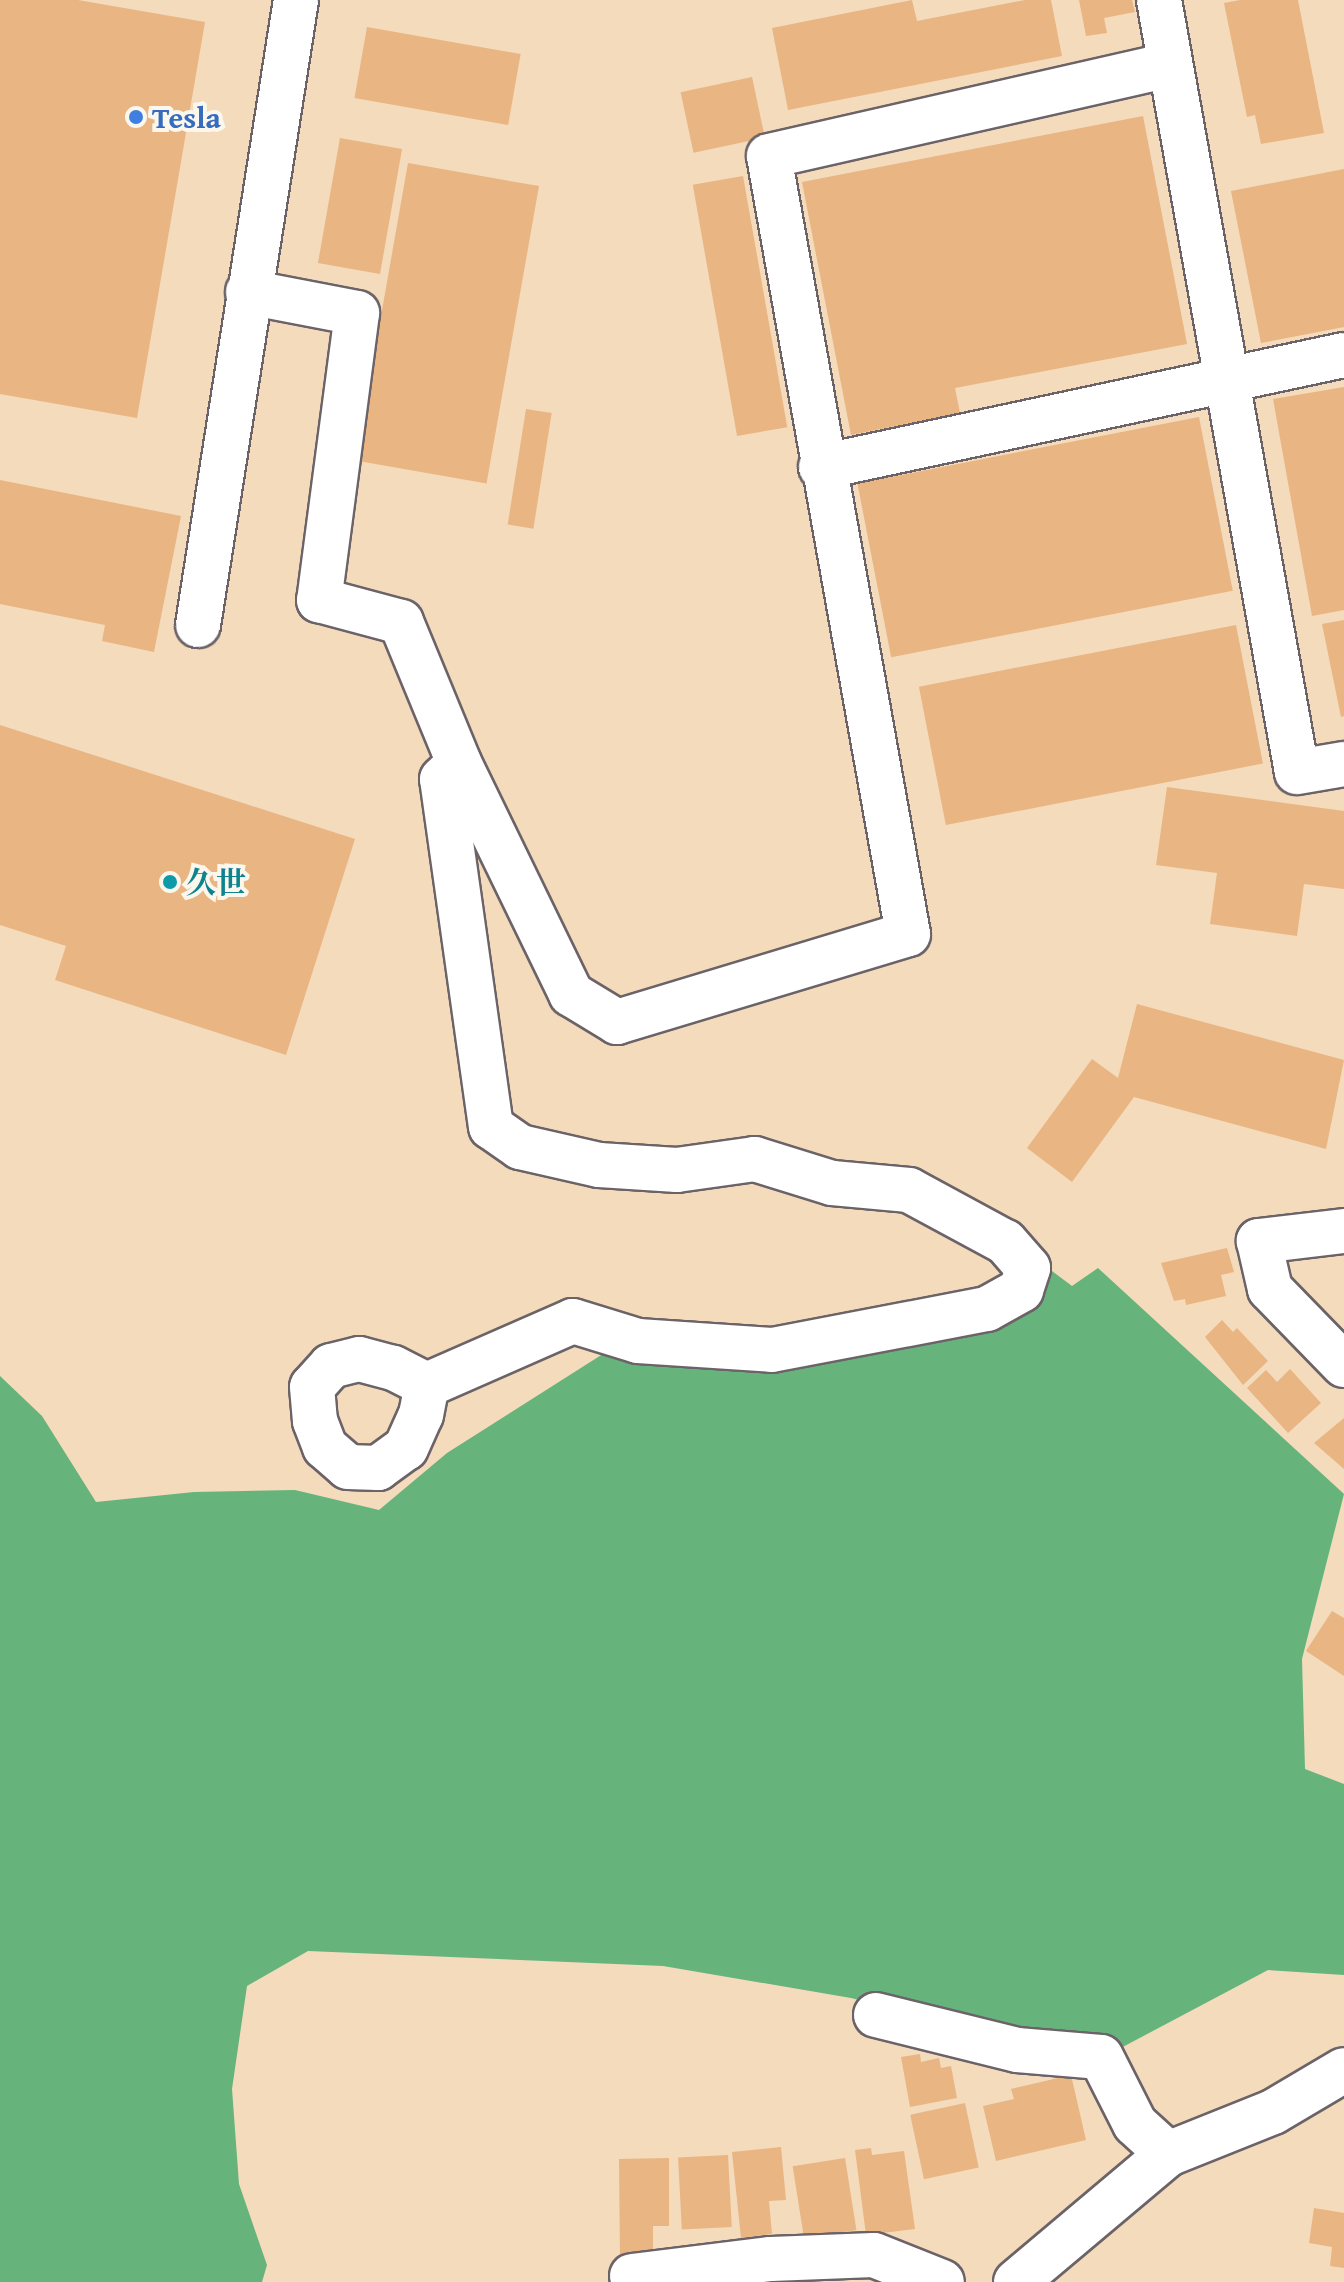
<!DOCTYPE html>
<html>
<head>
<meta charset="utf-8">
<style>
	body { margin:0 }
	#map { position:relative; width:1344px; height:2282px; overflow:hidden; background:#f3dbbc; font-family:"Gentium Book Plus","Noto Serif JP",serif }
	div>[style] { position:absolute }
	.forest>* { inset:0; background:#67b37c }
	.building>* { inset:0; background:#e9b583; transform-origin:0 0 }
	.roads { filter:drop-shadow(2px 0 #6b6368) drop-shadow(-2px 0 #6b6368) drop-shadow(0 2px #6b6368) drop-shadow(0 -2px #6b6368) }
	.minor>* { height:44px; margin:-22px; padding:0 22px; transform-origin:22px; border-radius:22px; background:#fff }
	.dots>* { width:22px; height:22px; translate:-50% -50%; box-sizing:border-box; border:4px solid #fbf7ec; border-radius:50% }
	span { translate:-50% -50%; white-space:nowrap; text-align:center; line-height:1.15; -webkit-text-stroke:8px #fbf7ec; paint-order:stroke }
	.shop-label { font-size:30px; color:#366cbe; font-weight:700 }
	.left { translate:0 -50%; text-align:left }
	.culture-label { font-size:30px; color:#0d838f; font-weight:700 }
</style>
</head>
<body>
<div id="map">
	<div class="forest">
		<i style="clip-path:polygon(1048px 1268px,1072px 1286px,1098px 1268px,1344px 1494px,1302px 1659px,1305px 1769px,1344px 1784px,1344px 1975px,1268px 1970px,1117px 2050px,1016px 2040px,851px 1998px,663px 1966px,308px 1951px,247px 1986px,232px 2089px,239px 2184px,267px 2265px,262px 2282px,0 2282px,0 1376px,42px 1416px,96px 1502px,194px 1492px,295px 1490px,379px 1510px,447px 1453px,606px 1352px,781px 1359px)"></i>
	</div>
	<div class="building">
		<i style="clip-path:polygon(0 0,78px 0,205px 22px,137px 418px,0 394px)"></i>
		<i style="clip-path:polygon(912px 0,917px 21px,1025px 0,1051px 0,1062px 56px,788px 110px,772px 28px)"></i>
		<i style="clip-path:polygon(1079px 0,1132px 0,1135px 12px,1104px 18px,1107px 33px,1086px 36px)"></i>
		<i style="clip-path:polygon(1240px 0,1298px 0,1324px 133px,1261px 144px,1255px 115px,1247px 117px,1224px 3px)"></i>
		<i style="left:367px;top:27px;width:156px;height:72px;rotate:10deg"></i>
		<i style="left:752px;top:77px;width:62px;height:73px;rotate:78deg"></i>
		<i style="clip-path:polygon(1143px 116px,1187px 344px,955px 388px,960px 413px,851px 435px,802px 182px)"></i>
		<i style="left:340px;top:138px;width:63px;height:127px;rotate:10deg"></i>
		<i style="left:408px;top:163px;width:133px;height:302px;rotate:10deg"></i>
		<i style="clip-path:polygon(1344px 169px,1344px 327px,1261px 343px,1231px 191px)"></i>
		<i style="left:743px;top:176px;width:255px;height:51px;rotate:80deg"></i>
		<i style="clip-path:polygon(1344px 387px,1344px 610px,1312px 616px,1273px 399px)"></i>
		<i style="left:526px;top:409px;width:26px;height:117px;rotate:9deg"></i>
		<i style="left:1199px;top:417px;width:177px;height:348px;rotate:79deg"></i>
		<i style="clip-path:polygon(0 480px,181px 516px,154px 652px,102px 641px,105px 625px,0 604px)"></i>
		<i style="clip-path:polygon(1344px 620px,1344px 716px,1341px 717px,1322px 624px)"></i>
		<i style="left:1236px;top:625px;width:141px;height:323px;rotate:79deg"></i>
		<i style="clip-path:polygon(0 725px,355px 839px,286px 1055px,55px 980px,66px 946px,0 925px)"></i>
		<i style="clip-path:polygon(1167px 787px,1344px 811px,1344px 889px,1304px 884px,1297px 936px,1210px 924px,1217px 873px,1156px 865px)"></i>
		<i style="clip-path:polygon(1137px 1004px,1344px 1060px,1326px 1149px,1134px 1097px,1072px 1182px,1027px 1148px,1092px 1059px,1118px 1078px)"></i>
		<i style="clip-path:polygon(1227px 1248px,1234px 1272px,1221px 1275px,1226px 1296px,1186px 1305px,1185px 1299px,1174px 1301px,1161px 1263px)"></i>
		<i style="clip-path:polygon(1222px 1320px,1233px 1332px,1237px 1328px,1268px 1361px,1243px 1385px,1205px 1337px)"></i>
		<i style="clip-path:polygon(1290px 1369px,1321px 1403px,1288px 1433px,1247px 1388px,1266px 1370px,1277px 1382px)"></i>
		<i style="clip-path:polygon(1344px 1418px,1344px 1469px,1314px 1443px)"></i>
		<i style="clip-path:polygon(1332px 1611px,1344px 1618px,1344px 1676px,1306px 1651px)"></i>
		<i style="clip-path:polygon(920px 2054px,921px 2062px,939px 2058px,941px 2068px,951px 2066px,957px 2098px,910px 2107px,901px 2057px)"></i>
		<i style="clip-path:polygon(1071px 2075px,1086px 2140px,996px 2161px,983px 2106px,1014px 2099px,1011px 2089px)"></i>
		<i style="left:965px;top:2103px;width:66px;height:56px;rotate:78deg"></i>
		<i style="clip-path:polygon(781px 2147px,786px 2200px,769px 2201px,772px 2234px,741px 2238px,732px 2152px)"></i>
		<i style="clip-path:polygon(871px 2148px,872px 2155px,904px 2151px,915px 2229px,866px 2235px,855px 2150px)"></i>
		<i style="left:728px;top:2155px;width:72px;height:50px;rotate:87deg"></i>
		<i style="clip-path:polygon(669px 2158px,669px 2226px,653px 2226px,653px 2257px,620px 2257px,619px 2159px)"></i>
		<i style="left:845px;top:2158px;width:73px;height:53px;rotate:81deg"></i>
		<i style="clip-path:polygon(1314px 2208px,1344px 2213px,1344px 2268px,1330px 2266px,1332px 2247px,1309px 2243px)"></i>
	</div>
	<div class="roads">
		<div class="minor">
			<i style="left:1159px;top:0;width:784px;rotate:79.87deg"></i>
			<i style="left:1297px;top:772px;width:48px;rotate:-9.7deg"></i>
			<i style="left:248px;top:292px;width:111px;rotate:10.9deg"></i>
			<i style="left:357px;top:313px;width:290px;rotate:97.5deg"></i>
			<i style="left:319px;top:600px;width:85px;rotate:15deg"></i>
			<i style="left:401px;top:622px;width:152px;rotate:67.6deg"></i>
			<i style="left:459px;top:763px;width:257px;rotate:64.1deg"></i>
			<i style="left:571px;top:994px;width:54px;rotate:31.3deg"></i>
			<i style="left:617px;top:1022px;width:304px;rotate:-16.8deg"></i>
			<i style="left:908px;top:934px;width:790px;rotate:-100.13deg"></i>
			<i style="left:769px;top:156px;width:411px;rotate:-12.8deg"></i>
			<i style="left:821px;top:467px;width:535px;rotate:-12.09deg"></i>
			<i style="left:198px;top:625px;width:633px;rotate:-81.09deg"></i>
			<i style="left:1344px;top:1231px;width:86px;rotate:173.3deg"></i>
			<i style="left:1259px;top:1241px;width:49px;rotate:77.1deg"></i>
			<i style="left:1270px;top:1289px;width:106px;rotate:45.8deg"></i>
			<i style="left:427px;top:1385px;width:38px;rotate:-153deg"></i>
			<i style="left:393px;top:1368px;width:35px;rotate:-165deg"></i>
			<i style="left:359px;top:1359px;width:29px;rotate:166deg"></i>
			<i style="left:331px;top:1366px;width:28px;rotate:132deg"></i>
			<i style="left:312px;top:1387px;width:34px;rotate:85deg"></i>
			<i style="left:315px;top:1421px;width:28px;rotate:69deg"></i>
			<i style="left:325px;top:1447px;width:30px;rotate:41deg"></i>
			<i style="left:348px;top:1467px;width:30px;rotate:2deg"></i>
			<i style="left:378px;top:1468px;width:34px;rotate:-36deg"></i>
			<i style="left:406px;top:1448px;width:36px;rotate:-66deg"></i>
			<i style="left:421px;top:1415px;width:31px;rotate:-79deg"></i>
			<i style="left:427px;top:1385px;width:159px;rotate:-23.7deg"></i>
			<i style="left:573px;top:1321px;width:68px;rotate:17.1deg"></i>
			<i style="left:638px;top:1341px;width:134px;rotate:3.8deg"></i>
			<i style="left:772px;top:1350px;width:219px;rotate:-10.8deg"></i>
			<i style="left:987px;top:1309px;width:39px;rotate:-29deg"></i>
			<i style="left:1021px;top:1290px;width:23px;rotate:-72deg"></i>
			<i style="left:1028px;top:1268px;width:35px;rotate:-131deg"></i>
			<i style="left:1005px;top:1242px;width:109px;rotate:-151.6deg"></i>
			<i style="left:909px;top:1190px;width:77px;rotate:-174.8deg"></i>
			<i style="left:832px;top:1183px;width:81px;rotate:-162.7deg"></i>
			<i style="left:755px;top:1159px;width:79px;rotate:172deg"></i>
			<i style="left:677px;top:1170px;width:78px;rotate:-176.3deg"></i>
			<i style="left:599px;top:1165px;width:81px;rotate:-167.2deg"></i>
			<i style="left:520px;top:1147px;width:35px;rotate:-145deg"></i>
			<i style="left:491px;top:1127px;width:351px;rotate:-98deg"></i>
			<i style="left:442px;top:779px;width:23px;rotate:-43deg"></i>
			<i style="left:876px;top:2015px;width:145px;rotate:13.9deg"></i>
			<i style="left:1017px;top:2050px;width:84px;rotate:4.8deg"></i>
			<i style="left:1101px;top:2057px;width:75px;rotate:63.1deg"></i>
			<i style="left:1135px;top:2124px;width:45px;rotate:42.3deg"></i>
			<i style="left:632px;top:2276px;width:140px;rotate:-7deg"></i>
			<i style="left:771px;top:2259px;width:103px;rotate:-2.2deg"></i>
			<i style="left:874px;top:2255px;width:73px;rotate:21.7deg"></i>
			<i style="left:1016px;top:2282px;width:199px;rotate:-40.1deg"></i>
			<i style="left:1168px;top:2154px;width:113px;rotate:-21.8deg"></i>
			<i style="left:1273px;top:2112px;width:82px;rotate:-30.6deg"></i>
		</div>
	</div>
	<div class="dots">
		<i style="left:136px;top:117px;background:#3f7fe0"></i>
		<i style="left:170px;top:882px;background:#0f9aa8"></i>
	</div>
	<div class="shop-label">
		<span class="left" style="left:152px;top:117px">Tesla</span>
	</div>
	<div class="culture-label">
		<span class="left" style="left:186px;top:882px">久世</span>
	</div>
</div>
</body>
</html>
